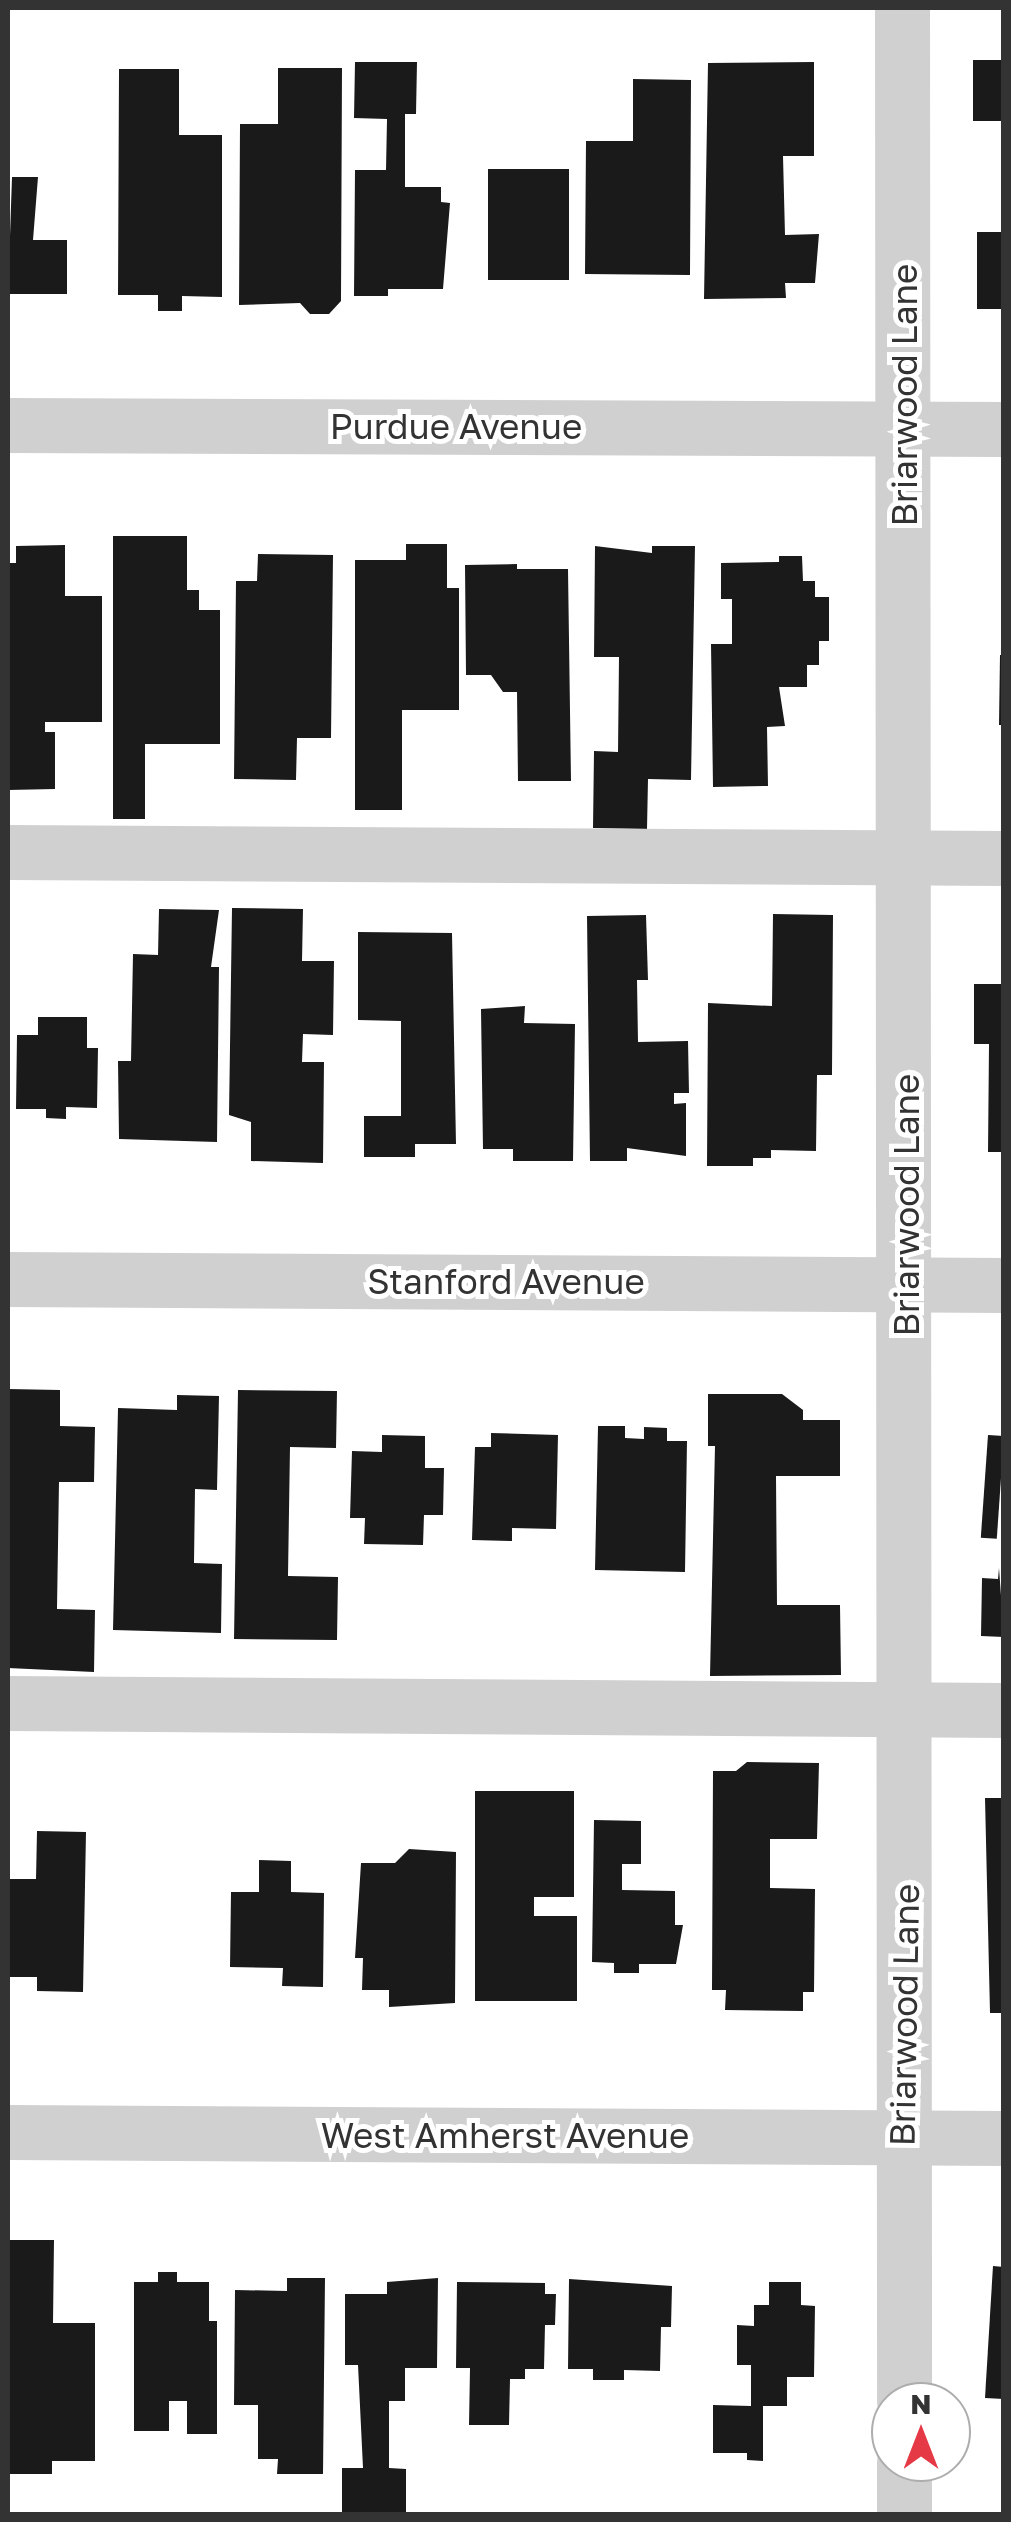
<!DOCTYPE html>
<html>
<head>
<meta charset="utf-8">
<style>
	body { margin:0 }
	#map { position:relative; width:1011px; height:2522px; overflow:hidden; background:#fff; font-family:"Golos Text",sans-serif }
	div>[style] { position:absolute }
	.building>* { inset:0; background:#1a1a1a; transform-origin:0 0 }
	.minor>* { height:55px; margin:-27.5px; padding:0 27.5px; transform-origin:27.5px; border-radius:27.5px; background:#d0d0d0 }
	span { translate:-50% -50%; white-space:nowrap; text-align:center; line-height:1.15; -webkit-text-stroke:10px #fff; paint-order:stroke }
	.street-label { font-size:35px; color:#333 }
	.frame { position:absolute; inset:0; border:10px solid #333; pointer-events:none }
	.north { position:absolute; left:871px; top:2382px; width:100px; height:100px; box-sizing:border-box; background:#fff; border:2px solid #adadad; border-radius:50%; rotate:0deg; font-size:28px; font-weight:700; line-height:40px; text-align:center; color:#333 }
	.north::after { content:''; display:block; margin:auto; width:35px; height:45px; background:#e63946; clip-path:polygon(50% 0,100% 100%,50% 72%,0 100%) }
</style>
</head>
<body>
<div id="map">
	<div class="building">
		<i style="left:973px;top:60px;width:31px;height:61px"></i>
		<i style="clip-path:polygon(355px 62px,417px 62px,416px 114px,405px 114px,405px 187px,441px 187px,441px 202px,450px 203px,443px 289px,388px 289px,388px 296px,354px 296px,355px 170px,386px 170px,387px 119px,354px 118px)"></i>
		<i style="clip-path:polygon(814px 62px,814px 156px,783px 156px,785px 235px,819px 234px,815px 283px,785px 283px,786px 298px,704px 299px,708px 63px)"></i>
		<i style="clip-path:polygon(278px 68px,342px 68px,341px 301px,329px 314px,310px 314px,300px 303px,239px 305px,240px 124px,278px 124px)"></i>
		<i style="clip-path:polygon(119px 69px,179px 69px,179px 135px,222px 135px,222px 297px,182px 296px,182px 311px,158px 311px,158px 295px,118px 295px)"></i>
		<i style="clip-path:polygon(633px 79px,691px 80px,690px 275px,585px 274px,586px 141px,633px 141px)"></i>
		<i style="left:488px;top:169px;width:81px;height:111px"></i>
		<i style="clip-path:polygon(12px 177px,38px 177px,33px 240px,67px 240px,67px 294px,8px 294px)"></i>
		<i style="left:977px;top:232px;width:27px;height:77px"></i>
		<i style="clip-path:polygon(113px 536px,187px 536px,187px 590px,199px 590px,199px 610px,220px 610px,220px 744px,145px 744px,145px 819px,113px 819px)"></i>
		<i style="clip-path:polygon(406px 544px,447px 544px,447px 588px,459px 588px,459px 710px,402px 710px,402px 810px,355px 810px,355px 560px,406px 560px)"></i>
		<i style="clip-path:polygon(65px 545px,65px 596px,102px 596px,102px 722px,45px 722px,45px 732px,55px 732px,55px 789px,8px 790px,8px 563px,16px 563px,16px 546px)"></i>
		<i style="clip-path:polygon(595px 546px,652px 553px,652px 546px,695px 546px,691px 780px,648px 779px,647px 829px,593px 828px,594px 751px,618px 752px,619px 657px,594px 657px)"></i>
		<i style="clip-path:polygon(258px 554px,333px 555px,331px 738px,297px 738px,296px 780px,234px 779px,236px 581px,257px 581px)"></i>
		<i style="clip-path:polygon(779px 556px,802px 556px,803px 581px,815px 581px,815px 597px,829px 597px,829px 641px,819px 641px,819px 665px,807px 665px,807px 687px,779px 687px,785px 726px,767px 727px,768px 786px,713px 787px,711px 644px,732px 644px,732px 599px,721px 599px,721px 563px,779px 562px)"></i>
		<i style="clip-path:polygon(517px 564px,517px 569px,568px 569px,571px 781px,518px 781px,517px 692px,503px 692px,491px 675px,466px 675px,465px 565px)"></i>
		<i style="clip-path:polygon(1000px 655px,1004px 655px,1004px 725px,999px 725px)"></i>
		<i style="clip-path:polygon(232px 908px,303px 909px,302px 961px,334px 961px,333px 1035px,303px 1034px,302px 1062px,324px 1062px,323px 1163px,251px 1161px,251px 1122px,229px 1115px)"></i>
		<i style="clip-path:polygon(159px 909px,219px 910px,211px 967px,219px 967px,217px 1142px,119px 1139px,118px 1061px,131px 1061px,133px 954px,158px 955px)"></i>
		<i style="clip-path:polygon(773px 914px,833px 915px,832px 1075px,817px 1075px,816px 1151px,771px 1150px,771px 1158px,753px 1158px,753px 1166px,707px 1166px,708px 1003px,772px 1006px)"></i>
		<i style="clip-path:polygon(646px 915px,648px 980px,637px 980px,638px 1042px,688px 1041px,689px 1093px,674px 1093px,674px 1104px,686px 1103px,686px 1156px,627px 1148px,627px 1161px,590px 1161px,587px 916px)"></i>
		<i style="clip-path:polygon(358px 932px,452px 933px,456px 1144px,415px 1144px,415px 1157px,364px 1157px,364px 1116px,401px 1116px,401px 1021px,358px 1020px)"></i>
		<i style="clip-path:polygon(974px 984px,1004px 984px,1004px 1152px,988px 1152px,989px 1044px,974px 1044px)"></i>
		<i style="clip-path:polygon(525px 1006px,524px 1023px,575px 1024px,573px 1161px,513px 1161px,513px 1149px,483px 1149px,481px 1009px)"></i>
		<i style="clip-path:polygon(38px 1017px,87px 1017px,87px 1048px,98px 1048px,97px 1108px,66px 1107px,66px 1119px,46px 1118px,46px 1109px,16px 1109px,17px 1035px,38px 1035px)"></i>
		<i style="clip-path:polygon(8px 1389px,60px 1390px,60px 1426px,95px 1427px,94px 1482px,59px 1482px,57px 1609px,95px 1610px,94px 1672px,8px 1668px)"></i>
		<i style="clip-path:polygon(238px 1390px,337px 1391px,336px 1448px,290px 1447px,288px 1576px,338px 1577px,337px 1640px,234px 1639px)"></i>
		<i style="clip-path:polygon(708px 1394px,782px 1394px,803px 1410px,803px 1420px,840px 1420px,840px 1476px,776px 1476px,777px 1605px,840px 1605px,841px 1675px,710px 1676px,715px 1446px,708px 1446px)"></i>
		<i style="clip-path:polygon(177px 1395px,219px 1396px,217px 1490px,195px 1489px,194px 1563px,222px 1564px,221px 1633px,113px 1630px,118px 1408px,177px 1410px)"></i>
		<i style="clip-path:polygon(598px 1426px,625px 1426px,625px 1438px,644px 1439px,644px 1427px,667px 1428px,667px 1441px,687px 1441px,685px 1572px,595px 1570px)"></i>
		<i style="clip-path:polygon(491px 1433px,558px 1435px,556px 1529px,512px 1528px,512px 1541px,472px 1540px,475px 1447px,491px 1447px)"></i>
		<i style="clip-path:polygon(382px 1435px,425px 1436px,425px 1468px,444px 1468px,443px 1515px,424px 1515px,423px 1545px,364px 1544px,365px 1518px,350px 1518px,352px 1451px,382px 1452px)"></i>
		<i style="left:988px;top:1435px;width:16px;height:103px;rotate:4deg"></i>
		<i style="clip-path:polygon(999px 1568px,1004px 1637px,981px 1636px,982px 1578px,998px 1579px)"></i>
		<i style="clip-path:polygon(747px 1762px,819px 1763px,817px 1839px,770px 1839px,770px 1888px,815px 1889px,814px 1992px,803px 1992px,803px 2011px,725px 2010px,726px 1990px,712px 1990px,713px 1771px,736px 1771px)"></i>
		<i style="clip-path:polygon(475px 1791px,574px 1791px,574px 1897px,534px 1897px,534px 1916px,577px 1916px,577px 2001px,475px 2001px)"></i>
		<i style="clip-path:polygon(985px 1798px,1004px 1798px,1004px 2013px,990px 2013px)"></i>
		<i style="clip-path:polygon(594px 1820px,641px 1821px,641px 1864px,622px 1864px,622px 1890px,675px 1891px,675px 1925px,683px 1925px,676px 1964px,639px 1964px,639px 1973px,614px 1973px,614px 1963px,592px 1962px)"></i>
		<i style="clip-path:polygon(37px 1831px,86px 1832px,83px 1992px,37px 1991px,37px 1977px,8px 1977px,8px 1879px,36px 1879px)"></i>
		<i style="clip-path:polygon(409px 1849px,456px 1852px,455px 2003px,389px 2007px,389px 1990px,362px 1990px,363px 1958px,355px 1958px,361px 1863px,395px 1863px)"></i>
		<i style="clip-path:polygon(259px 1860px,291px 1861px,291px 1892px,324px 1893px,323px 1987px,282px 1986px,283px 1968px,230px 1967px,231px 1892px,259px 1892px)"></i>
		<i style="clip-path:polygon(8px 2240px,54px 2240px,53px 2323px,95px 2323px,95px 2461px,52px 2461px,52px 2474px,8px 2474px)"></i>
		<i style="clip-path:polygon(993px 2266px,1004px 2267px,1004px 2399px,985px 2398px)"></i>
		<i style="clip-path:polygon(158px 2272px,177px 2272px,177px 2282px,209px 2282px,209px 2321px,217px 2321px,217px 2434px,187px 2434px,187px 2401px,169px 2401px,169px 2431px,134px 2431px,134px 2282px,158px 2282px)"></i>
		<i style="clip-path:polygon(287px 2278px,325px 2278px,323px 2474px,277px 2474px,278px 2459px,258px 2459px,258px 2405px,234px 2405px,235px 2290px,287px 2291px)"></i>
		<i style="clip-path:polygon(438px 2278px,437px 2368px,405px 2368px,405px 2401px,389px 2401px,389px 2468px,406px 2469px,406px 2514px,342px 2514px,342px 2468px,363px 2468px,358px 2365px,345px 2365px,345px 2294px,387px 2294px,387px 2282px)"></i>
		<i style="clip-path:polygon(569px 2279px,672px 2286px,671px 2327px,661px 2327px,660px 2371px,624px 2370px,624px 2380px,593px 2380px,593px 2369px,568px 2369px)"></i>
		<i style="clip-path:polygon(457px 2282px,545px 2283px,545px 2294px,556px 2294px,555px 2325px,545px 2325px,544px 2369px,525px 2369px,525px 2379px,510px 2379px,509px 2425px,469px 2425px,470px 2368px,456px 2368px)"></i>
		<i style="clip-path:polygon(769px 2282px,801px 2282px,801px 2305px,815px 2306px,814px 2377px,787px 2377px,787px 2406px,763px 2406px,763px 2461px,747px 2460px,747px 2453px,713px 2453px,713px 2405px,751px 2406px,751px 2365px,737px 2365px,737px 2325px,754px 2326px,754px 2305px,769px 2305px)"></i>
	</div>
	<div class="minor">
		<i style="left:902px;top:8px;width:2394px;rotate:89.95deg"></i>
		<i style="left:8px;top:425px;width:996px;rotate:0.23deg"></i>
		<i style="left:8px;top:852px;width:996px;rotate:0.35deg"></i>
		<i style="left:8px;top:1279px;width:996px;rotate:0.35deg"></i>
		<i style="left:8px;top:1703px;width:996px;rotate:0.4deg"></i>
		<i style="left:8px;top:2132px;width:996px;rotate:0.35deg"></i>
		<i style="left:904px;top:2462px;width:52px;rotate:90deg"></i>
	</div>
	<div class="street-label">
		<span style="left:904px;top:395px;rotate:-90deg">Briarwood Lane</span>
		<span style="left:456px;top:426px">Purdue Avenue</span>
		<span style="left:906px;top:1205px;rotate:-90deg">Briarwood Lane</span>
		<span style="left:506px;top:1281px">Stanford Avenue</span>
		<span style="left:904px;top:2015px;rotate:-89deg">Briarwood Lane</span>
		<span style="left:505px;top:2135px">West Amherst Avenue</span>
	</div>
	<div class="frame"></div>
	<div class="north">N</div>
</div>
</body>
</html>
